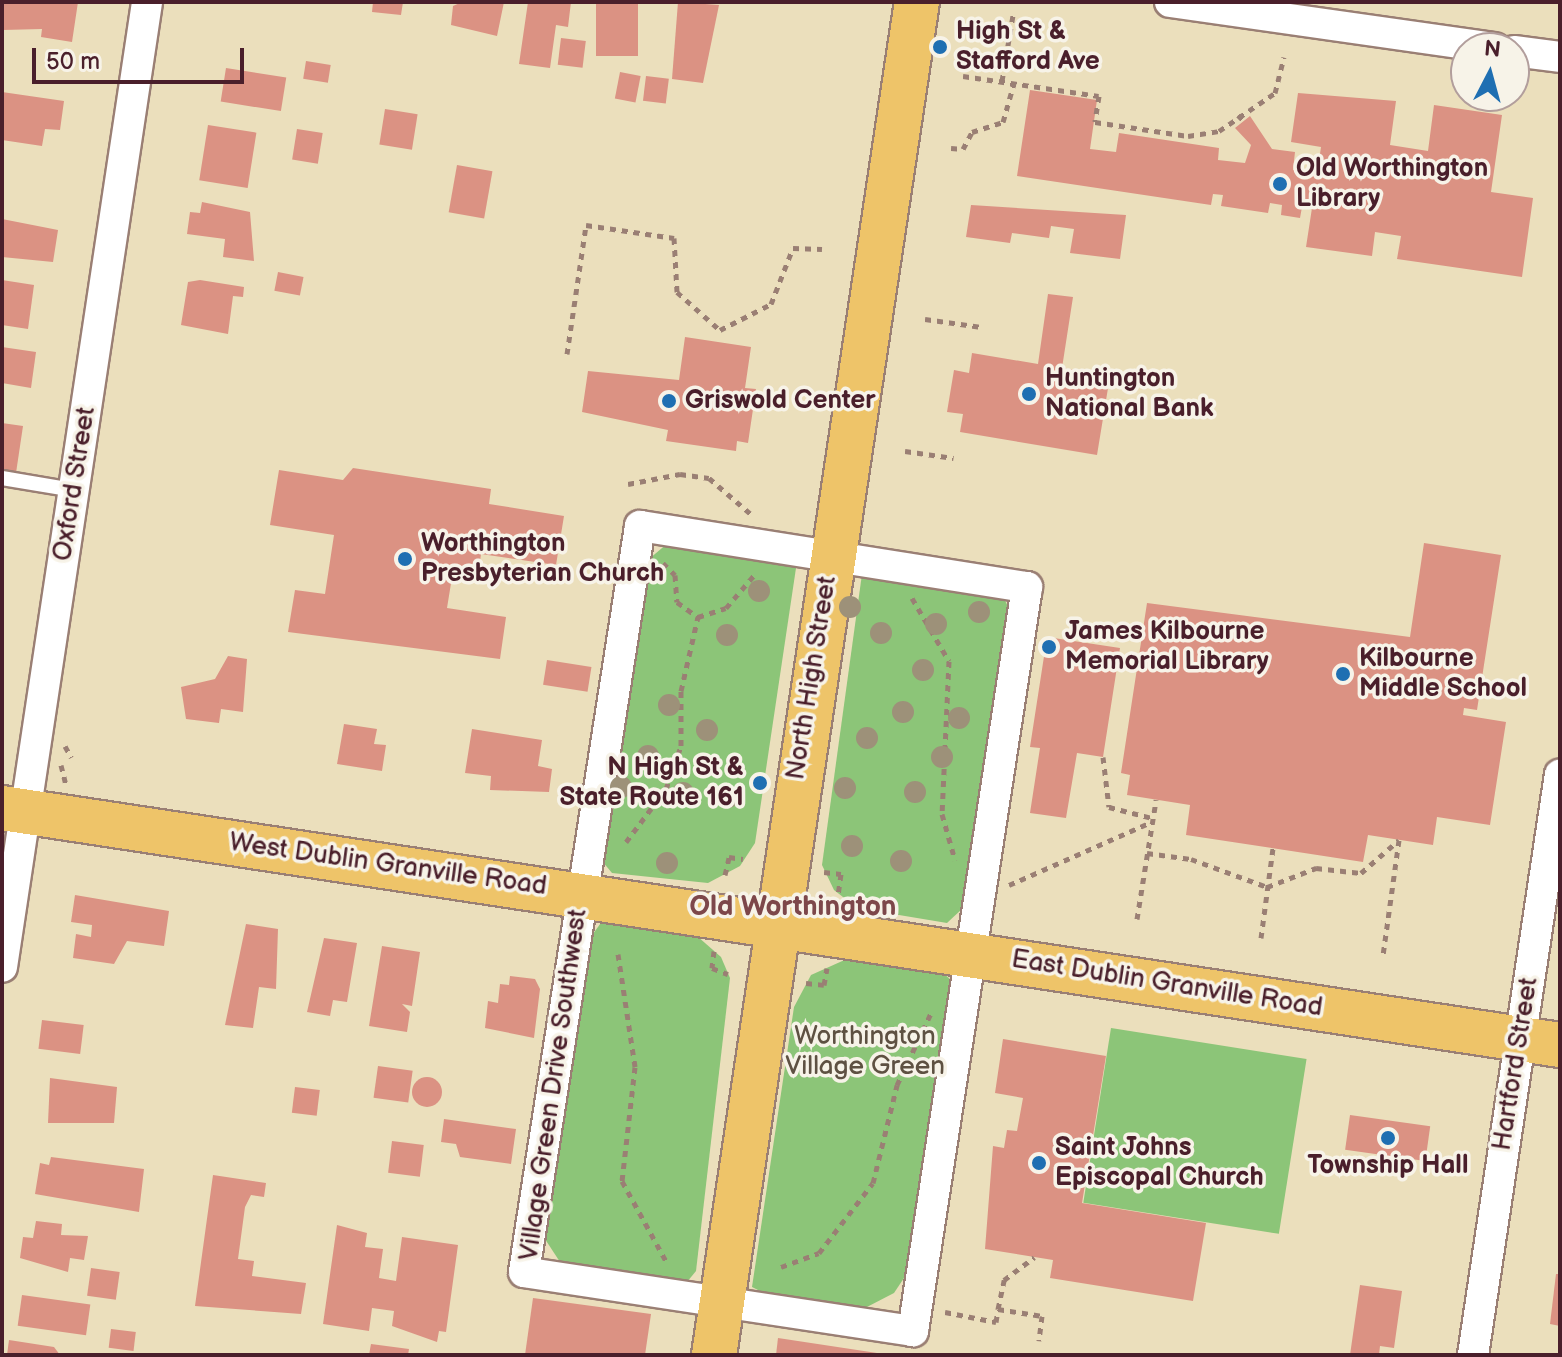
<!DOCTYPE html>
<html>
<head>
<meta charset="utf-8">
<style>
	body { margin:0 }
	#map { position:relative; width:1562px; height:1357px; overflow:hidden; background:#ebdfbc; font-family:"Balsamiq Sans",sans-serif }
	div>[style] { position:absolute }
	.green>* { inset:0; background:#8cc578; transform-origin:0 0 }
	.building>* { inset:0; background:#db9283; transform-origin:0 0 }
	.round { border-radius:50% }
	.path>* { height:5px; margin-top:-2.5px; transform-origin:0; background:repeating-linear-gradient(90deg,#9a7f74 0 6px,transparent 0 12px) }
	.roads { filter:drop-shadow(2px 0 #9a7f74) drop-shadow(-2px 0 #9a7f74) drop-shadow(0 2px #9a7f74) drop-shadow(0 -2px #9a7f74) }
	.service>* { height:14px; margin:-7px; padding:0 7px; transform-origin:7px; border-radius:7px; background:#fff }
	.minor>* { height:30px; margin:-15px; padding:0 15px; transform-origin:15px; border-radius:15px; background:#fff }
	.primary>* { height:44px; margin:-22px; padding:0 22px; transform-origin:22px; border-radius:22px; background:#eec469 }
	.trees>* { width:22px; height:22px; margin:-11px; border-radius:50%; background:#9d9179 }
	.dots>* { width:22px; height:22px; translate:-50% -50%; box-sizing:border-box; border:4px solid #f7f3e8; border-radius:50% }
	span { translate:-50% -50%; white-space:nowrap; text-align:center; line-height:1.15; -webkit-text-stroke:7px #f7f3e8; paint-order:stroke }
	.poi-label { font-size:26px; color:#4a1f2b; font-weight:700 }
	.left { translate:0 -50%; text-align:left }
	.right { translate:-100% -50%; text-align:right }
	.street-label { font-size:26px; color:#4a1f2b }
	.park-label { font-size:26px; color:#5e5142 }
	.neighbourhood-label { font-size:28px; color:#7d474a; font-weight:700 }
	.frame { position:absolute; inset:0; border:4px solid #4a1f2b; pointer-events:none }
	.north { position:absolute; left:1450px; top:32px; width:80px; height:80px; box-sizing:border-box; background:#f7f3e8; border:2px solid #b29e9c; border-radius:50%; rotate:6deg; font-size:22px; font-weight:700; line-height:32px; text-align:center; color:#4a1f2b }
	.north::after { content:''; display:block; margin:auto; width:28px; height:36px; background:#1f6fb2; clip-path:polygon(50% 0,100% 100%,50% 72%,0 100%) }
	.scale { position:absolute; left:32px; top:48px; width:212px; height:36px; box-sizing:border-box; border:4px solid #4a1f2b; border-top:0; padding-left:10px; font-size:24px; line-height:28px; white-space:nowrap; color:#4a1f2b; -webkit-text-stroke:6px #f7f3e8; paint-order:stroke }
</style>
</head>
<body>
<div id="map">
	<div class="green">
		<i style="clip-path:polygon(668px 543px,795px 562px,796px 568px,755px 843px,740px 866px,708px 883px,612px 873px,602px 861px,649px 559px)"></i>
		<i style="clip-path:polygon(862px 574px,1004px 598px,1008px 607px,963px 908px,947px 923px,857px 908px,834px 890px,822px 865px)"></i>
		<i style="clip-path:polygon(603px 920px,697px 936px,721px 957px,730px 978px,696px 1271px,687px 1282px,560px 1262px,543px 1236px,590px 938px)"></i>
		<i style="clip-path:polygon(849px 958px,941px 971px,952px 981px,908px 1272px,894px 1293px,865px 1308px,768px 1295px,752px 1287px,794px 1007px,811px 975px)"></i>
		<i style="left:1111px;top:1028px;width:198px;height:177px;rotate:9deg"></i>
	</div>
	<div class="building">
		<i style="clip-path:polygon(2px 2px,78px 2px,72px 42px,41px 37px,42px 29px,3px 30px)"></i>
		<i style="clip-path:polygon(373px 2px,403px 2px,401px 15px,372px 12px)"></i>
		<i style="clip-path:polygon(462px 2px,504px 2px,497px 36px,451px 25px,453px 6px)"></i>
		<i style="clip-path:polygon(528px 2px,571px 2px,568px 27px,556px 25px,550px 68px,519px 64px)"></i>
		<i style="left:596px;top:2px;width:42px;height:54px"></i>
		<i style="clip-path:polygon(678px 2px,719px 5px,703px 83px,672px 79px)"></i>
		<i style="left:561px;top:38px;width:25px;height:27px;rotate:7deg"></i>
		<i style="left:306px;top:61px;width:25px;height:18px;rotate:9deg"></i>
		<i style="left:226px;top:68px;width:61px;height:34px;rotate:9deg"></i>
		<i style="left:620px;top:72px;width:21px;height:27px;rotate:11deg"></i>
		<i style="left:646px;top:76px;width:23px;height:25px;rotate:7deg"></i>
		<i style="clip-path:polygon(1030px 90px,1097px 100px,1090px 149px,1116px 152px,1119px 133px,1219px 148px,1218px 160px,1245px 163px,1251px 145px,1235px 128px,1250px 116px,1272px 149px,1295px 152px,1293px 170px,1317px 174px,1321px 147px,1291px 142px,1298px 93px,1396px 101px,1390px 145px,1428px 151px,1434px 105px,1502px 115px,1491px 192px,1533px 198px,1522px 277px,1397px 259px,1401px 236px,1375px 232px,1372px 256px,1306px 247px,1312px 208px,1302px 207px,1300px 218px,1281px 215px,1282px 205px,1270px 203px,1268px 213px,1221px 206px,1223px 195px,1213px 194px,1211px 205px,1017px 176px)"></i>
		<i style="clip-path:polygon(2px 92px,64px 101px,60px 130px,45px 129px,42px 146px,2px 140px)"></i>
		<i style="left:385px;top:109px;width:33px;height:36px;rotate:9deg"></i>
		<i style="left:208px;top:125px;width:49px;height:56px;rotate:9deg"></i>
		<i style="left:297px;top:129px;width:26px;height:31px;rotate:9deg"></i>
		<i style="left:457px;top:165px;width:36px;height:48px;rotate:10deg"></i>
		<i style="clip-path:polygon(202px 202px,250px 212px,254px 261px,223px 257px,225px 239px,187px 234px,190px 212px,200px 213px)"></i>
		<i style="clip-path:polygon(971px 205px,1126px 215px,1120px 259px,1070px 253px,1074px 229px,1051px 226px,1049px 238px,1012px 233px,1010px 243px,966px 237px)"></i>
		<i style="clip-path:polygon(2px 219px,58px 230px,53px 262px,2px 257px)"></i>
		<i style="left:278px;top:272px;width:26px;height:19px;rotate:11deg"></i>
		<i style="clip-path:polygon(2px 280px,34px 285px,28px 329px,2px 325px)"></i>
		<i style="clip-path:polygon(200px 280px,244px 287px,243px 297px,233px 296px,228px 334px,181px 325px,188px 282px)"></i>
		<i style="clip-path:polygon(1048px 294px,1073px 297px,1062px 368px,1110px 376px,1097px 455px,960px 432px,963px 414px,947px 412px,954px 370px,969px 373px,972px 353px,1038px 364px)"></i>
		<i style="clip-path:polygon(685px 337px,751px 347px,745px 388px,756px 389px,748px 443px,737px 441px,736px 451px,666px 441px,668px 430px,582px 412px,588px 371px,679px 380px)"></i>
		<i style="clip-path:polygon(2px 347px,36px 352px,31px 388px,2px 383px)"></i>
		<i style="clip-path:polygon(2px 423px,23px 426px,16px 473px,2px 471px)"></i>
		<i style="clip-path:polygon(353px 468px,491px 489px,489px 504px,564px 516px,556px 565px,481px 554px,479px 569px,454px 565px,447px 608px,506px 617px,500px 659px,288px 632px,295px 590px,325px 594px,334px 535px,270px 525px,279px 470px,343px 480px)"></i>
		<i style="clip-path:polygon(1424px 543px,1501px 555px,1477px 710px,1464px 708px,1463px 715px,1506px 722px,1490px 825px,1437px 817px,1433px 845px,1368px 835px,1363px 862px,1186px 835px,1190px 805px,1127px 795px,1130px 775px,1121px 773px,1147px 603px,1410px 637px)"></i>
		<i style="clip-path:polygon(1047px 637px,1120px 648px,1103px 757px,1077px 753px,1066px 818px,1030px 813px,1040px 748px,1030px 747px)"></i>
		<i style="clip-path:polygon(228px 656px,247px 659px,243px 712px,221px 709px,219px 723px,186px 719px,181px 687px,215px 679px)"></i>
		<i style="left:547px;top:660px;width:45px;height:25px;rotate:9deg"></i>
		<i style="clip-path:polygon(344px 724px,377px 729px,374px 744px,386px 745px,382px 771px,337px 764px)"></i>
		<i style="clip-path:polygon(472px 729px,542px 740px,538px 766px,552px 769px,549px 792px,490px 790px,491px 776px,465px 773px)"></i>
		<i style="clip-path:polygon(75px 895px,169px 911px,164px 946px,127px 941px,114px 964px,73px 958px,76px 934px,91px 937px,92px 925px,71px 922px)"></i>
		<i style="clip-path:polygon(246px 924px,278px 929px,276px 989px,259px 987px,253px 1028px,225px 1025px)"></i>
		<i style="clip-path:polygon(324px 938px,357px 943px,347px 1002px,333px 1000px,330px 1016px,307px 1012px)"></i>
		<i style="clip-path:polygon(382px 946px,420px 952px,412px 1006px,402px 1004px,410px 1012px,407px 1032px,369px 1026px)"></i>
		<i style="clip-path:polygon(510px 976px,535px 979px,540px 989px,534px 1038px,485px 1028px,488px 1001px,498px 1003px,500px 984px,509px 985px)"></i>
		<i style="left:42px;top:1020px;width:42px;height:29px;rotate:7deg"></i>
		<i style="clip-path:polygon(1003px 1039px,1106px 1056px,1082px 1203px,1206px 1223px,1193px 1301px,1050px 1278px,1053px 1260px,985px 1249px,993px 1146px,1004px 1148px,1007px 1130px,1017px 1131px,1023px 1098px,995px 1093px)"></i>
		<i style="left:378px;top:1066px;width:35px;height:32px;rotate:8deg"></i>
		<i class="round" style="left:412px;top:1077px;width:30px;height:30px"></i>
		<i style="clip-path:polygon(50px 1078px,117px 1087px,114px 1123px,48px 1123px)"></i>
		<i style="left:295px;top:1087px;width:25px;height:26px;rotate:7deg"></i>
		<i style="left:1350px;top:1115px;width:81px;height:35px;rotate:8deg"></i>
		<i style="clip-path:polygon(444px 1119px,516px 1129px,511px 1164px,460px 1157px,456px 1144px,441px 1142px)"></i>
		<i style="left:392px;top:1141px;width:32px;height:32px;rotate:7deg"></i>
		<i style="clip-path:polygon(51px 1157px,144px 1169px,139px 1212px,35px 1194px,40px 1163px,49px 1165px)"></i>
		<i style="clip-path:polygon(213px 1175px,266px 1183px,264px 1197px,251px 1195px,245px 1207px,238px 1259px,254px 1261px,252px 1276px,306px 1283px,301px 1314px,195px 1306px)"></i>
		<i style="clip-path:polygon(36px 1221px,62px 1224px,61px 1235px,88px 1236px,84px 1260px,70px 1258px,68px 1272px,20px 1258px,23px 1237px,33px 1238px)"></i>
		<i style="clip-path:polygon(337px 1225px,367px 1233px,365px 1247px,383px 1249px,379px 1278px,396px 1281px,402px 1237px,458px 1245px,446px 1332px,439px 1331px,437px 1342px,392px 1326px,394px 1311px,372px 1308px,369px 1331px,323px 1324px)"></i>
		<i style="left:91px;top:1268px;width:29px;height:28px;rotate:8deg"></i>
		<i style="clip-path:polygon(1556px 1274px,1560px 1274px,1560px 1326px,1550px 1324px)"></i>
		<i style="clip-path:polygon(1360px 1285px,1402px 1291px,1394px 1348px,1380px 1346px,1379px 1355px,1350px 1355px)"></i>
		<i style="left:22px;top:1295px;width:69px;height:31px;rotate:8deg"></i>
		<i style="clip-path:polygon(533px 1298px,651px 1314px,645px 1355px,525px 1355px)"></i>
		<i style="left:111px;top:1329px;width:25px;height:19px;rotate:7deg"></i>
		<i style="clip-path:polygon(778px 1338px,877px 1353px,877px 1355px,776px 1355px)"></i>
		<i style="clip-path:polygon(9px 1340px,54px 1347px,60px 1355px,7px 1355px)"></i>
		<i style="clip-path:polygon(371px 1344px,409px 1349px,408px 1355px,369px 1355px)"></i>
	</div>
	<div class="path">
		<i style="left:963px;top:76px;width:137px;rotate:8.4deg"></i>
		<i style="left:1099px;top:96px;width:26px;rotate:99deg"></i>
		<i style="left:1095px;top:122px;width:94px;rotate:8.6deg"></i>
		<i style="left:1188px;top:136px;width:31px;rotate:-9deg"></i>
		<i style="left:1219px;top:131px;width:68px;rotate:-34.2deg"></i>
		<i style="left:1275px;top:93px;width:37px;rotate:-76deg"></i>
		<i style="left:1002px;top:81px;width:67px;rotate:-80.5deg"></i>
		<i style="left:1238px;top:115px;width:8px;rotate:45deg"></i>
		<i style="left:951px;top:148px;width:12px;rotate:5deg"></i>
		<i style="left:963px;top:149px;width:19px;rotate:-62deg"></i>
		<i style="left:972px;top:132px;width:33px;rotate:-18deg"></i>
		<i style="left:1003px;top:122px;width:41px;rotate:-74.2deg"></i>
		<i style="left:925px;top:319px;width:57px;rotate:8.1deg"></i>
		<i style="left:567px;top:354px;width:130px;rotate:-81.6deg"></i>
		<i style="left:586px;top:225px;width:89px;rotate:8.4deg"></i>
		<i style="left:674px;top:238px;width:54px;rotate:86.8deg"></i>
		<i style="left:677px;top:292px;width:57px;rotate:41.5deg"></i>
		<i style="left:720px;top:330px;width:57px;rotate:-27deg"></i>
		<i style="left:771px;top:304px;width:60px;rotate:-68.6deg"></i>
		<i style="left:793px;top:248px;width:29px;rotate:2deg"></i>
		<i style="left:905px;top:451px;width:49px;rotate:8.3deg"></i>
		<i style="left:628px;top:484px;width:53px;rotate:-10.9deg"></i>
		<i style="left:680px;top:474px;width:29px;rotate:8deg"></i>
		<i style="left:709px;top:478px;width:57px;rotate:40.7deg"></i>
		<i style="left:663px;top:563px;width:17px;rotate:45deg"></i>
		<i style="left:675px;top:575px;width:27px;rotate:86deg"></i>
		<i style="left:677px;top:602px;width:26px;rotate:36deg"></i>
		<i style="left:912px;top:598px;width:73px;rotate:59.6deg"></i>
		<i style="left:949px;top:661px;width:153px;rotate:92.6deg"></i>
		<i style="left:942px;top:814px;width:48px;rotate:74.2deg"></i>
		<i style="left:65px;top:746px;width:13px;rotate:61deg"></i>
		<i style="left:1103px;top:757px;width:50px;rotate:83.2deg"></i>
		<i style="left:1109px;top:807px;width:44px;rotate:14.3deg"></i>
		<i style="left:61px;top:765px;width:21px;rotate:76deg"></i>
		<i style="left:626px;top:842px;width:66px;rotate:-53deg"></i>
		<i style="left:666px;top:789px;width:46px;rotate:-70.8deg"></i>
		<i style="left:681px;top:746px;width:55px;rotate:-90deg"></i>
		<i style="left:681px;top:691px;width:76px;rotate:-77.1deg"></i>
		<i style="left:698px;top:617px;width:29px;rotate:-18deg"></i>
		<i style="left:726px;top:608px;width:45px;rotate:-49.5deg"></i>
		<i style="left:1147px;top:853px;width:44px;rotate:7.8deg"></i>
		<i style="left:1191px;top:859px;width:81px;rotate:20.2deg"></i>
		<i style="left:1267px;top:887px;width:53px;rotate:-21.2deg"></i>
		<i style="left:1316px;top:868px;width:45px;rotate:6.3deg"></i>
		<i style="left:1361px;top:873px;width:50px;rotate:-41deg"></i>
		<i style="left:1399px;top:840px;width:117px;rotate:97.9deg"></i>
		<i style="left:824px;top:872px;width:17px;rotate:7deg"></i>
		<i style="left:841px;top:874px;width:21px;rotate:98deg"></i>
		<i style="left:725px;top:875px;width:18px;rotate:-77deg"></i>
		<i style="left:729px;top:857px;width:14px;rotate:8deg"></i>
		<i style="left:1009px;top:885px;width:155px;rotate:-23.9deg"></i>
		<i style="left:1137px;top:919px;width:121px;rotate:-80.9deg"></i>
		<i style="left:1261px;top:938px;width:91px;rotate:-82.4deg"></i>
		<i style="left:714px;top:951px;width:17px;rotate:97deg"></i>
		<i style="left:712px;top:968px;width:17px;rotate:21deg"></i>
		<i style="left:618px;top:954px;width:114px;rotate:81.4deg"></i>
		<i style="left:635px;top:1067px;width:115px;rotate:96.5deg"></i>
		<i style="left:622px;top:1181px;width:94px;rotate:61.2deg"></i>
		<i style="left:806px;top:983px;width:18px;rotate:6deg"></i>
		<i style="left:824px;top:985px;width:17px;rotate:-80deg"></i>
		<i style="left:781px;top:1267px;width:40px;rotate:-20.2deg"></i>
		<i style="left:819px;top:1253px;width:88px;rotate:-52.4deg"></i>
		<i style="left:873px;top:1183px;width:101px;rotate:-76.2deg"></i>
		<i style="left:897px;top:1085px;width:80px;rotate:-64.7deg"></i>
		<i style="left:998px;top:1309px;width:30px;rotate:-78deg"></i>
		<i style="left:1004px;top:1280px;width:38px;rotate:-37deg"></i>
		<i style="left:945px;top:1312px;width:52px;rotate:11.1deg"></i>
		<i style="left:996px;top:1322px;width:13px;rotate:-81deg"></i>
		<i style="left:998px;top:1309px;width:45px;rotate:9deg"></i>
		<i style="left:1042px;top:1316px;width:25px;rotate:97deg"></i>
	</div>
	<div class="roads">
		<div class="service">
			<i style="left:2px;top:478px;width:73px;rotate:9.5deg"></i>
		</div>
		<div class="minor">
			<i style="left:1170px;top:2px;width:328px;rotate:8.1deg"></i>
			<i style="left:1514px;top:51px;width:46px;rotate:7.4deg"></i>
			<i style="left:640px;top:526px;width:392px;rotate:9deg"></i>
			<i style="left:1027px;top:587px;width:753px;rotate:98.71deg"></i>
			<i style="left:913px;top:1331px;width:393px;rotate:-171.4deg"></i>
			<i style="left:524px;top:1272px;width:755px;rotate:-81.16deg"></i>
			<i style="left:2px;top:967px;width:976px;rotate:-81.45deg"></i>
			<i style="left:1473px;top:1355px;width:587px;rotate:-81.48deg"></i>
		</div>
		<div class="primary">
			<i style="left:2px;top:808px;width:1576px;rotate:8.65deg"></i>
			<i style="left:714px;top:1355px;width:1368px;rotate:-81.47deg"></i>
		</div>
	</div>
	<div class="trees">
		<i style="left:759px;top:591px"></i>
		<i style="left:850px;top:607px"></i>
		<i style="left:979px;top:612px"></i>
		<i style="left:936px;top:624px"></i>
		<i style="left:881px;top:633px"></i>
		<i style="left:727px;top:635px"></i>
		<i style="left:923px;top:670px"></i>
		<i style="left:669px;top:705px"></i>
		<i style="left:903px;top:712px"></i>
		<i style="left:959px;top:718px"></i>
		<i style="left:707px;top:730px"></i>
		<i style="left:867px;top:738px"></i>
		<i style="left:648px;top:756px"></i>
		<i style="left:942px;top:757px"></i>
		<i style="left:621px;top:787px"></i>
		<i style="left:845px;top:788px"></i>
		<i style="left:915px;top:792px"></i>
		<i style="left:683px;top:793px"></i>
		<i style="left:728px;top:797px"></i>
		<i style="left:852px;top:846px"></i>
		<i style="left:901px;top:861px"></i>
		<i style="left:667px;top:863px"></i>
	</div>
	<div class="dots">
		<i style="left:940px;top:47px;background:#1f6fb2"></i>
		<i style="left:1280px;top:184px;background:#1f6fb2"></i>
		<i style="left:1029px;top:394px;background:#1f6fb2"></i>
		<i style="left:669px;top:401px;background:#1f6fb2"></i>
		<i style="left:405px;top:559px;background:#1f6fb2"></i>
		<i style="left:1049px;top:647px;background:#1f6fb2"></i>
		<i style="left:1343px;top:674px;background:#1f6fb2"></i>
		<i style="left:760px;top:783px;background:#1f6fb2"></i>
		<i style="left:1388px;top:1138px;background:#1f6fb2"></i>
		<i style="left:1039px;top:1163px;background:#1f6fb2"></i>
	</div>
	<div class="poi-label">
		<span class="left" style="left:956px;top:47px">High St &amp;<br>Stafford Ave</span>
		<span class="left" style="left:1296px;top:184px">Old Worthington<br>Library</span>
		<span class="left" style="left:1045px;top:394px">Huntington<br>National Bank</span>
		<span class="left" style="left:685px;top:401px">Griswold Center</span>
		<span class="left" style="left:421px;top:559px">Worthington<br>Presbyterian Church</span>
		<span class="left" style="left:1065px;top:647px">James Kilbourne<br>Memorial Library</span>
		<span class="left" style="left:1359px;top:674px">Kilbourne<br>Middle School</span>
		<span class="right" style="left:744px;top:783px">N High St &amp;<br>State Route 161</span>
		<span class="left" style="left:1055px;top:1163px">Saint Johns<br>Episcopal Church</span>
		<span style="left:1388px;top:1166px">Township Hall</span>
	</div>
	<div class="street-label">
		<span style="left:75px;top:484px;rotate:-81deg">Oxford Street</span>
		<span style="left:812px;top:678px;rotate:-81deg">North High Street</span>
		<span style="left:388px;top:865px;rotate:8deg">West Dublin Granville Road</span>
		<span style="left:1167px;top:984px;rotate:9deg">East Dublin Granville Road</span>
		<span style="left:1516px;top:1064px;rotate:-81deg">Hartford Street</span>
		<span style="left:554px;top:1085px;rotate:-82deg">Village Green Drive Southwest</span>
	</div>
	<div class="park-label">
		<span style="left:865px;top:1052px">Worthington<br>Village Green</span>
	</div>
	<div class="neighbourhood-label">
		<span style="left:793px;top:907px">Old Worthington</span>
	</div>
	<div class="frame"></div>
	<div class="north">N</div>
	<div class="scale">50 m</div>
</div>
</body>
</html>
